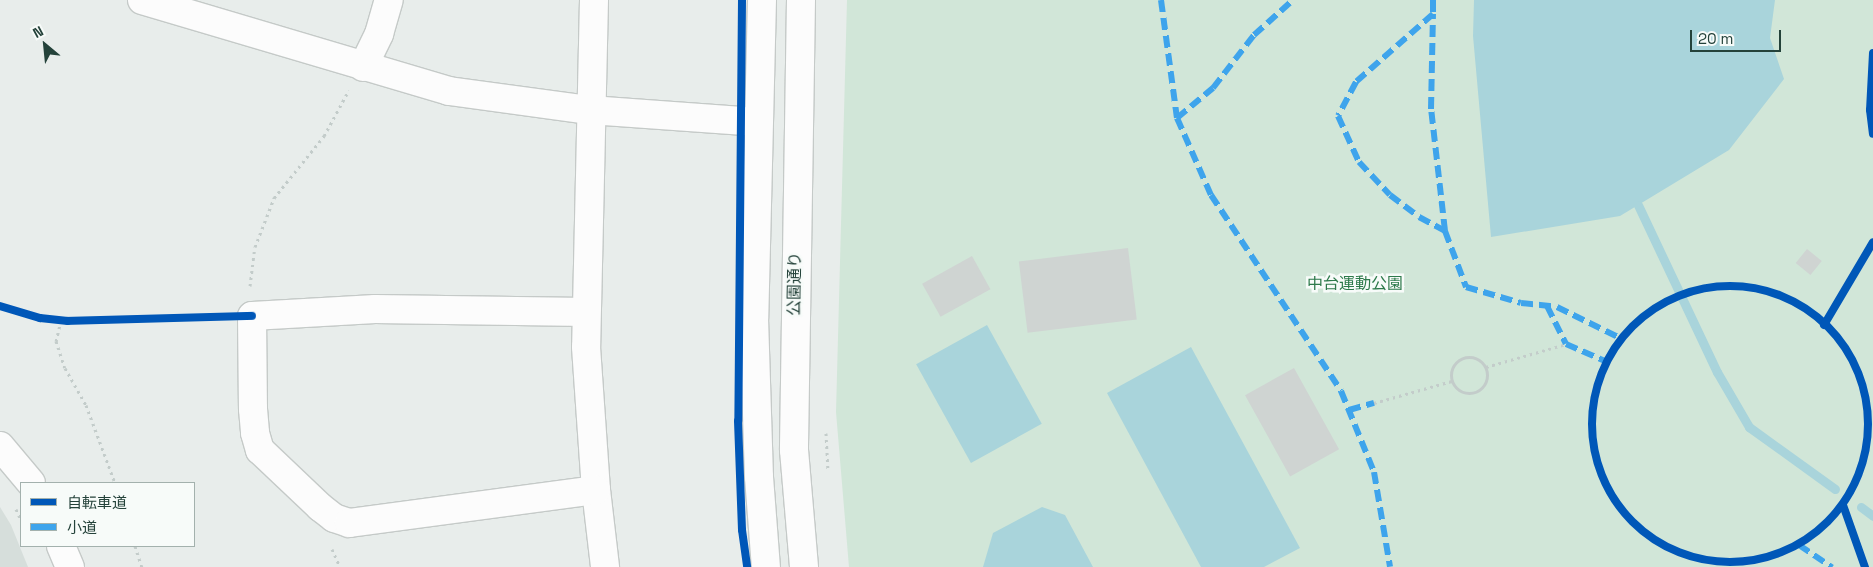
<!DOCTYPE html>
<html>
<head>
<meta charset="utf-8">
<style>
	body { margin:0 }
	#map { position:relative; width:1873px; height:567px; overflow:hidden; background:#e8edeb; font-family:"Space Grotesk","Noto Sans JP",sans-serif }
	div>[style] { position:absolute }
	.built>* { inset:0; background:#d6dedb }
	.green>* { inset:0; background:#d1e6d8 }
	.water>* { inset:0; background:#a9d4db; transform-origin:0 0 }
	.stream>* { height:9px; margin:-4.5px; padding:0 4.5px; transform-origin:4.5px; border-radius:4.5px; background:#a9d4db }
	.building>* { inset:0; background:#cfd4d2; transform-origin:0 0 }
	.path>* { height:3px; margin-top:-1.5px; transform-origin:0; background:repeating-linear-gradient(90deg,#c3ccca 0 2.5px,transparent 0 6.5px) }
	.path>.ring { margin:-1.5px; padding:0; box-sizing:content-box; background:none; border:3px solid #c3ccca; border-radius:50% }
	.roads { filter:drop-shadow(1px 0 #c5cac8) drop-shadow(-1px 0 #c5cac8) drop-shadow(0 1px #c5cac8) drop-shadow(0 -1px #c5cac8) }
	.minor>* { height:28px; margin:-14px; padding:0 14px; transform-origin:14px; border-radius:14px; background:#fcfcfc }
	.quiet>* { height:6px; margin-top:-3px; transform-origin:0; background:repeating-linear-gradient(90deg,#3ea4ec 0 12px,transparent 0 18px) }
	.cycleway>* { height:8px; margin:-4px; padding:0 4px; transform-origin:4px; border-radius:4px; background:#0057b8 }
	.cycleway>.ring { margin:-4px; padding:0; box-sizing:content-box; background:none; border:8px solid #0057b8; border-radius:50% }
	span { translate:-50% -50%; white-space:nowrap; text-align:center; line-height:1.15; -webkit-text-stroke:5px #f7fbf9; paint-order:stroke }
	.street-label { font-size:16px; color:#24423a }
	.park-label { font-size:16px; color:#2d7a4b }
	.legend { position:absolute; left:20px; top:482px; width:175px; height:65px; box-sizing:border-box; background:#f7fbf9; border:1px solid #a3b1ad; margin:0; padding:6px 9px; list-style:none; font-size:15px; color:#24423a }
	.legend li { display:flex; align-items:center; gap:10px; height:25px }
	.legend b { width:25px; border:1px solid #a3b1ad }
	.north { position:absolute; left:20px; top:20px; width:50px; height:50px; -webkit-text-stroke:4px #f7fbf9; paint-order:stroke; rotate:332deg; font-size:14px; font-weight:700; line-height:20px; text-align:center; color:#24423a }
	.north::after { content:''; display:block; margin:auto; width:18px; height:22px; background:#24423a; clip-path:polygon(50% 0,100% 100%,50% 72%,0 100%) }
	.scale { position:absolute; left:1690px; top:30px; width:91px; height:22px; box-sizing:border-box; border:2px solid #24423a; border-top:0; padding-left:6px; font-size:15px; line-height:18px; white-space:nowrap; color:#24423a; -webkit-text-stroke:4px #f7fbf9; paint-order:stroke }
</style>
</head>
<body>
<div id="map">
	<div class="built">
		<i style="clip-path:polygon(0 507px,11px 525px,28px 567px,0 567px)"></i>
	</div>
	<div class="green">
		<i style="clip-path:polygon(847px 0,1873px 0,1873px 567px,849px 567px,836px 412px)"></i>
	</div>
	<div class="water">
		<i style="clip-path:polygon(1474px 0,1775px 0,1770px 38px,1784px 79px,1729px 150px,1620px 216px,1491px 237px,1473px 36px)"></i>
		<i style="left:987px;top:325px;width:113px;height:81px;rotate:61deg"></i>
		<i style="clip-path:polygon(1191px 347px,1300px 548px,1264px 567px,1201px 567px,1107px 393px)"></i>
		<i style="clip-path:polygon(1042px 507px,1065px 515px,1093px 567px,983px 567px,993px 533px)"></i>
	</div>
	<div class="stream">
		<i style="left:1638px;top:205px;width:185px;rotate:64.7deg"></i>
		<i style="left:1717px;top:372px;width:64px;rotate:59.8deg"></i>
		<i style="left:1749px;top:427px;width:106px;rotate:35.8deg"></i>
		<i style="left:1861px;top:507px;width:15px;rotate:37deg"></i>
	</div>
	<div class="building">
		<i style="left:1128px;top:248px;width:72px;height:110px;rotate:83deg"></i>
		<i style="left:1807px;top:249px;width:19px;height:18px;rotate:39deg"></i>
		<i style="left:972px;top:256px;width:38px;height:57px;rotate:61deg"></i>
		<i style="left:1294px;top:368px;width:93px;height:56px;rotate:61deg"></i>
	</div>
	<div class="path">
		<i style="left:250px;top:286px;width:39px;rotate:-83deg"></i>
		<i style="left:255px;top:247px;width:53px;rotate:-68.8deg"></i>
		<i style="left:274px;top:198px;width:80px;rotate:-51.1deg"></i>
		<i style="left:324px;top:136px;width:52px;rotate:-61.5deg"></i>
		<i style="left:61px;top:320px;width:22px;rotate:103deg"></i>
		<i style="left:56px;top:341px;width:28px;rotate:72deg"></i>
		<i style="left:65px;top:368px;width:43px;rotate:60.4deg"></i>
		<i style="left:86px;top:405px;width:83px;rotate:69.6deg"></i>
		<i class="ring" style="left:1451px;top:357px;width:33px;height:33px"></i>
		<i style="left:1486px;top:367px;width:83px;rotate:-16deg"></i>
		<i style="left:1374px;top:403px;width:81px;rotate:-15.8deg"></i>
		<i style="left:826px;top:433px;width:36px;rotate:87deg"></i>
		<i style="left:16px;top:509px;width:12px;rotate:66deg"></i>
		<i style="left:135px;top:546px;width:22px;rotate:72deg"></i>
		<i style="left:332px;top:549px;width:20px;rotate:66deg"></i>
	</div>
	<div class="roads">
		<div class="minor">
			<i style="left:142px;top:0;width:320px;rotate:16.5deg"></i>
			<i style="left:449px;top:91px;width:142px;rotate:7.7deg"></i>
			<i style="left:590px;top:110px;width:166px;rotate:4.1deg"></i>
			<i style="left:594px;top:0;width:347px;rotate:91.3deg"></i>
			<i style="left:586px;top:347px;width:143px;rotate:86deg"></i>
			<i style="left:596px;top:490px;width:78px;rotate:83.3deg"></i>
			<i style="left:762px;top:0;width:318px;rotate:91.4deg"></i>
			<i style="left:754px;top:318px;width:159px;rotate:88.2deg"></i>
			<i style="left:759px;top:477px;width:90px;rotate:85.6deg"></i>
			<i style="left:801px;top:0;width:450px;rotate:90.9deg"></i>
			<i style="left:794px;top:450px;width:117px;rotate:85.1deg"></i>
			<i style="left:363px;top:67px;width:37px;rotate:-64deg"></i>
			<i style="left:379px;top:34px;width:35px;rotate:-74deg"></i>
			<i style="left:586px;top:312px;width:211px;rotate:-179.2deg"></i>
			<i style="left:375px;top:309px;width:123px;rotate:176.7deg"></i>
			<i style="left:252px;top:316px;width:93px;rotate:89.4deg"></i>
			<i style="left:253px;top:409px;width:24px;rotate:85deg"></i>
			<i style="left:255px;top:433px;width:18px;rotate:74deg"></i>
			<i style="left:260px;top:450px;width:83px;rotate:43.5deg"></i>
			<i style="left:320px;top:507px;width:18px;rotate:38deg"></i>
			<i style="left:334px;top:518px;width:16px;rotate:18deg"></i>
			<i style="left:349px;top:523px;width:249px;rotate:-7.6deg"></i>
			<i style="left:0;top:446px;width:48px;rotate:50deg"></i>
			<i style="left:61px;top:546px;width:23px;rotate:67deg"></i>
		</div>
	</div>
	<div class="quiet">
		<i style="left:1161px;top:0;width:119px;rotate:82.3deg"></i>
		<i style="left:1177px;top:118px;width:84px;rotate:66.2deg"></i>
		<i style="left:1211px;top:195px;width:235px;rotate:56.4deg"></i>
		<i style="left:1341px;top:391px;width:87px;rotate:67.8deg"></i>
		<i style="left:1374px;top:472px;width:96px;rotate:80.4deg"></i>
		<i style="left:1433px;top:0;width:14px;rotate:90deg"></i>
		<i style="left:1177px;top:118px;width:47px;rotate:-39.8deg"></i>
		<i style="left:1213px;top:88px;width:67px;rotate:-52.3deg"></i>
		<i style="left:1254px;top:35px;width:52px;rotate:-41.9deg"></i>
		<i style="left:1445px;top:231px;width:123px;rotate:-96.5deg"></i>
		<i style="left:1431px;top:109px;width:95px;rotate:-88.8deg"></i>
		<i style="left:1433px;top:14px;width:103px;rotate:138.6deg"></i>
		<i style="left:1356px;top:82px;width:38px;rotate:118deg"></i>
		<i style="left:1338px;top:116px;width:51px;rotate:65.5deg"></i>
		<i style="left:1359px;top:162px;width:45px;rotate:46.8deg"></i>
		<i style="left:1390px;top:195px;width:36px;rotate:37deg"></i>
		<i style="left:1419px;top:217px;width:30px;rotate:28deg"></i>
		<i style="left:1445px;top:231px;width:60px;rotate:69.4deg"></i>
		<i style="left:1466px;top:287px;width:57px;rotate:16.2deg"></i>
		<i style="left:1521px;top:303px;width:36px;rotate:6deg"></i>
		<i style="left:1557px;top:307px;width:72px;rotate:26.2deg"></i>
		<i style="left:1547px;top:306px;width:42px;rotate:63.4deg"></i>
		<i style="left:1566px;top:344px;width:45px;rotate:23.7deg"></i>
		<i style="left:1349px;top:410px;width:26px;rotate:-16deg"></i>
		<i style="left:1799px;top:545px;width:40px;rotate:34deg"></i>
	</div>
	<div class="cycleway">
		<i style="left:742px;top:0;width:421px;rotate:90.5deg"></i>
		<i style="left:738px;top:421px;width:109px;rotate:87.9deg"></i>
		<i style="left:742px;top:530px;width:37px;rotate:82deg"></i>
		<i style="left:1873px;top:53px;width:57px;rotate:93deg"></i>
		<i style="left:1870px;top:110px;width:24px;rotate:83deg"></i>
		<i class="ring" style="left:1592px;top:286px;width:268px;height:268px"></i>
		<i style="left:0;top:306px;width:42px;rotate:16.7deg"></i>
		<i style="left:40px;top:318px;width:28px;rotate:6deg"></i>
		<i style="left:68px;top:321px;width:184px;rotate:-1.6deg"></i>
		<i style="left:1824px;top:325px;width:96px;rotate:-59.4deg"></i>
		<i style="left:1843px;top:505px;width:66px;rotate:70.5deg"></i>
	</div>
	<div class="street-label">
		<span style="left:795px;top:284px;rotate:-89deg">公園通り</span>
	</div>
	<div class="park-label">
		<span style="left:1355px;top:284px">中台運動公園</span>
	</div>
	<ul class="legend">
	<li><b style="height:6px;background:#0057b8"></b>自転車道</li>
	<li><b style="height:6px;background:#3ea4ec"></b>小道</li>
	</ul>
	<div class="north">N</div>
	<div class="scale">20 m</div>
</div>
</body>
</html>
